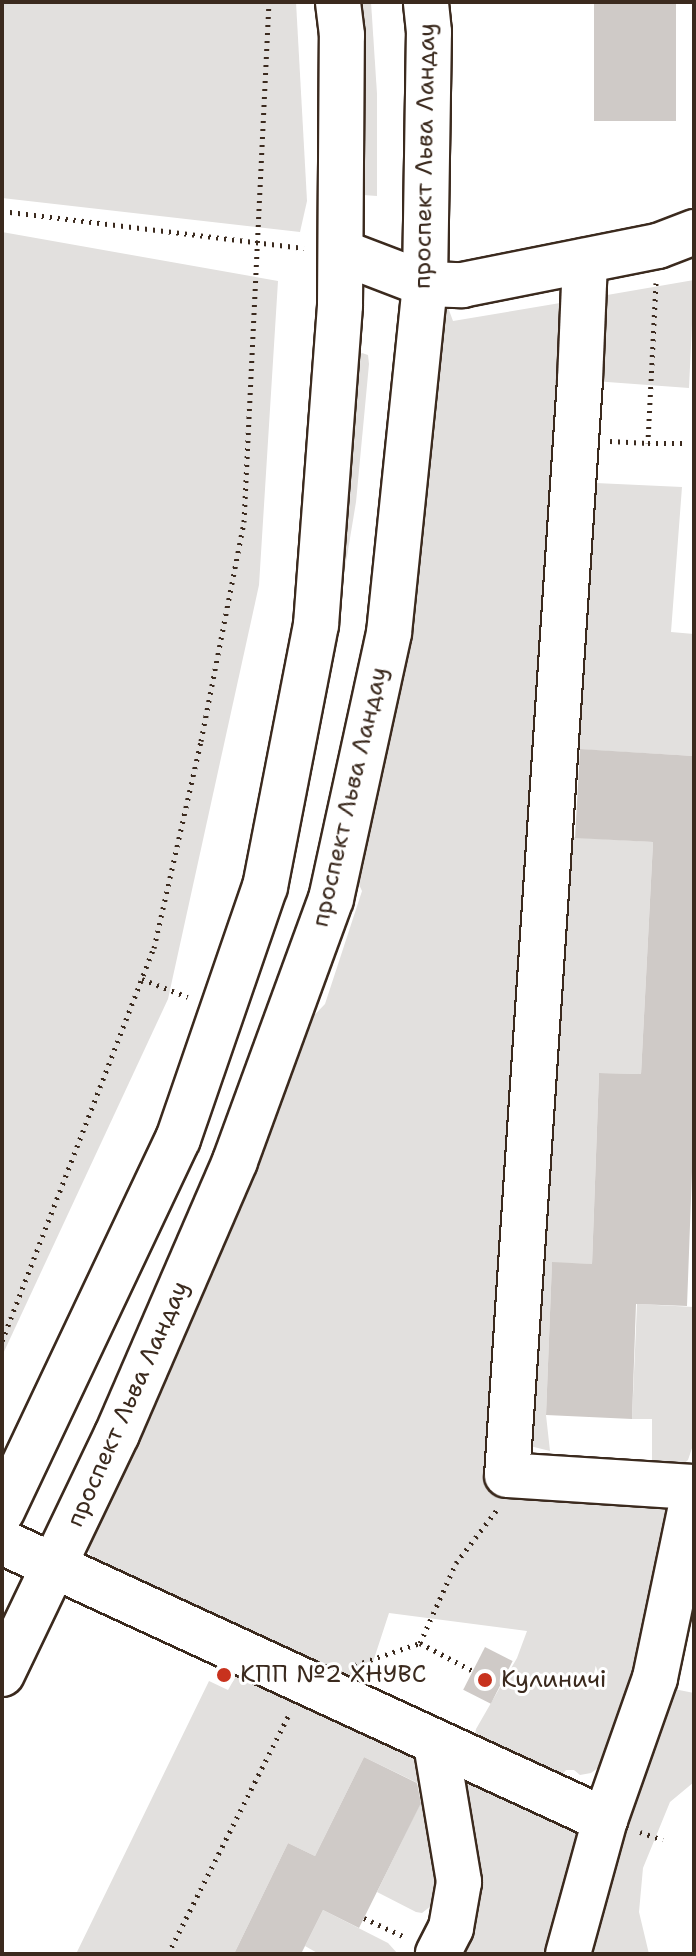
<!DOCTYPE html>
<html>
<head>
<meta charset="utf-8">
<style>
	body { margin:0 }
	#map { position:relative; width:696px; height:1956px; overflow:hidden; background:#fff; font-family:"Shantell Sans",sans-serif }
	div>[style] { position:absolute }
	.green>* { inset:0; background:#e2e0de }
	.building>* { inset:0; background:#cfcac7; transform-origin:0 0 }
	.path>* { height:5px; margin-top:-2.5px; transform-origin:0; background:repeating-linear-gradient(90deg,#3b2a1e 0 2px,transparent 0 8px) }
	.roads { filter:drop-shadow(2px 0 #3b2a1e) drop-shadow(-2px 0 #3b2a1e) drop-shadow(0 2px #3b2a1e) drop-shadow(0 -2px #3b2a1e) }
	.minor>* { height:44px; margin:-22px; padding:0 22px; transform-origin:22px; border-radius:22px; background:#fff }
	.major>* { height:44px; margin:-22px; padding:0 22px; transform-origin:22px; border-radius:22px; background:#fff }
	.dots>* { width:22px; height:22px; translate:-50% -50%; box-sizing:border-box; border:4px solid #fff; border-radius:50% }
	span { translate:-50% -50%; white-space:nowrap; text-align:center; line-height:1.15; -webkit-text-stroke:6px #fff; paint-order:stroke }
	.street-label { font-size:24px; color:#3b2a1e }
	.poi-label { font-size:24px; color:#3b2a1e }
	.left { translate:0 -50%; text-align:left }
	.frame { position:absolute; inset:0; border:4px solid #3b2a1e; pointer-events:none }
</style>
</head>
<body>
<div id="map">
	<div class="green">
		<i style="clip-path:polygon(2px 2px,296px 2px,307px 201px,300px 232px,2px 198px)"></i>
		<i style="clip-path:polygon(359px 2px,371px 2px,377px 94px,377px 196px,363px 195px)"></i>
		<i style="clip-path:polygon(2px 232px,278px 281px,259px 585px,168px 999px,2px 1356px)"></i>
		<i style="clip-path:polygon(694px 280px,689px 388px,580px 380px,584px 299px)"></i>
		<i style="clip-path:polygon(572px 301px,569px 837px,653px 842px,641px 1074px,599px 1073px,592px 1264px,552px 1263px,546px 1415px,550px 1451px,510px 1441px,504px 1489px,664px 1503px,671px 1510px,657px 1616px,606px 1762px,591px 1773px,580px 1775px,574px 1770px,566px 1770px,562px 1775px,551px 1776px,474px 1741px,476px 1729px,517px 1658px,527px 1631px,389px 1613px,372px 1665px,343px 1681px,95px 1567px,85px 1542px,296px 1034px,325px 1004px,362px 891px,349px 864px,434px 314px,446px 302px,453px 321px)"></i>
		<i style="clip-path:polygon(362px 353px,368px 355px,369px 364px,356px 502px,325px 689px,357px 357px)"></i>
		<i style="clip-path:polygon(574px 482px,682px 487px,671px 632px,694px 634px,694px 756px,575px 749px)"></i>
		<i style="clip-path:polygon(637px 1304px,694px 1307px,694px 1442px,688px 1460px,681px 1466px,652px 1464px,652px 1419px,632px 1419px)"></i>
		<i style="clip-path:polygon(240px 1669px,432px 1760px,449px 1867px,436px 1902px,422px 1913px,416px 1912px,377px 1892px,428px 1788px,364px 1757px,315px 1856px,288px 1843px,234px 1954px,76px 1954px,209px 1681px,228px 1690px)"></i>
		<i style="clip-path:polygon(664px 1687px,694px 1693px,694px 1782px,670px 1802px,643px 1868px,639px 1912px,649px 1954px,582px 1954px)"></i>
		<i style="clip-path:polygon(459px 1771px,582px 1830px,551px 1954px,462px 1954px)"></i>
		<i style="clip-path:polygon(323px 1910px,388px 1943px,398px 1954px,319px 1954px,305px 1946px)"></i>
	</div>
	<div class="building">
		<i style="left:594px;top:2px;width:82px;height:119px"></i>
		<i style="clip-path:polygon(580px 749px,694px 756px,694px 1118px,687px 1306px,636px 1304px,632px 1419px,546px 1415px,552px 1262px,592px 1264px,599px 1073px,641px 1074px,653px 842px,575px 838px)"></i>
		<i style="left:485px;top:1647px;width:31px;height:48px;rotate:27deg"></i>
		<i style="clip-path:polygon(364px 1757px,417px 1783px,421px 1803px,359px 1928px,323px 1910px,301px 1954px,234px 1954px,288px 1843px,315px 1856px)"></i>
	</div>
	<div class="path">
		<i style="left:2px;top:211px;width:304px;rotate:7deg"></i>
		<i style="left:656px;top:283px;width:160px;rotate:92.9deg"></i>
		<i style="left:648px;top:443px;width:37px"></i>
		<i style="left:610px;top:441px;width:38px;rotate:3deg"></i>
		<i style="left:142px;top:979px;width:49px;rotate:21.4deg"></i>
		<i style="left:2px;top:1341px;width:421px;rotate:-68.9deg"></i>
		<i style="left:154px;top:948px;width:212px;rotate:-77.2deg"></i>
		<i style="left:201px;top:741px;width:223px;rotate:-78.9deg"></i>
		<i style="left:244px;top:522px;width:521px;rotate:-87.25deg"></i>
		<i style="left:420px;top:1643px;width:60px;rotate:27.8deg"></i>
		<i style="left:355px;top:1665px;width:69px;rotate:-18.7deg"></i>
		<i style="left:420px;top:1643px;width:88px;rotate:-65.8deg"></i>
		<i style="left:456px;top:1563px;width:71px;rotate:-52.5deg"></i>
		<i style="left:640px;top:1832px;width:24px;rotate:19deg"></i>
		<i style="left:364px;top:1918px;width:47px;rotate:24.9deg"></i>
		<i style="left:168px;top:1954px;width:271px;rotate:-63.2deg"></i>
	</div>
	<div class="roads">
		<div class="minor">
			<i style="left:585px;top:261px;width:119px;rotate:92.4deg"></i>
			<i style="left:580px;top:380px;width:1097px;rotate:93.81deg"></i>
			<i style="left:507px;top:1475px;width:187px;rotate:3.7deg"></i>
			<i style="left:425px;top:284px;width:37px;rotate:2deg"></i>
			<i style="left:462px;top:285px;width:200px;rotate:-11.3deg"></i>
			<i style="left:658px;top:246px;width:39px;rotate:-21deg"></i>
			<i style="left:2px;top:1542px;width:664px;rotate:24.75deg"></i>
			<i style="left:436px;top:1744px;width:140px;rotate:80.5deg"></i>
			<i style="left:459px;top:1882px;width:47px;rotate:99.9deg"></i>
			<i style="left:451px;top:1928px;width:29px;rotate:117deg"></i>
			<i style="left:568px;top:1954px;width:139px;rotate:-74.6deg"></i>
			<i style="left:605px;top:1820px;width:151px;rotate:-70.6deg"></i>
			<i style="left:655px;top:1678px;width:190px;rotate:-78.2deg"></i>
		</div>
		<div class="major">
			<i style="left:341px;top:252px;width:90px;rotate:20.9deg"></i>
			<i style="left:2px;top:1511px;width:412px;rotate:-64.7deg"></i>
			<i style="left:178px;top:1139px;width:267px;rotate:-71deg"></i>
			<i style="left:265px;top:887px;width:267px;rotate:-79deg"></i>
			<i style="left:316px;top:625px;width:321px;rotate:-85.7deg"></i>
			<i style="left:340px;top:305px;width:270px;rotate:-89.6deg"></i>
			<i style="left:342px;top:35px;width:33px;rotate:-97deg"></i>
			<i style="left:2px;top:1674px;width:266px;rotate:-64.4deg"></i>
			<i style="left:117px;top:1434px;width:297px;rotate:-66.6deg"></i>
			<i style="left:235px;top:1161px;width:279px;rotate:-69.9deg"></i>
			<i style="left:331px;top:899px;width:272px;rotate:-77.7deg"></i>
			<i style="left:389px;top:633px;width:351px;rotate:-84.1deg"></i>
			<i style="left:425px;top:284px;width:252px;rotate:-89.1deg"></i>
			<i style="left:429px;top:32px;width:30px;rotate:-96deg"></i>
		</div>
	</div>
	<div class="dots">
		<i style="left:224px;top:1675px;background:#c8321e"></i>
		<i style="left:485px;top:1680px;background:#c8321e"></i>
	</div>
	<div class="street-label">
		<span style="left:425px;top:156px;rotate:-89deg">проспект Льва Ландау</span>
		<span style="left:350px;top:797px;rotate:-77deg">проспект Льва Ландау</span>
		<span style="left:128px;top:1404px;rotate:-66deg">проспект Льва Ландау</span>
	</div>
	<div class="poi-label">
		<span class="left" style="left:240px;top:1675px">КПП №2 ХНУВС</span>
		<span class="left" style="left:501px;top:1680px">Кулиничі</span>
	</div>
	<div class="frame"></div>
</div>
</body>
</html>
